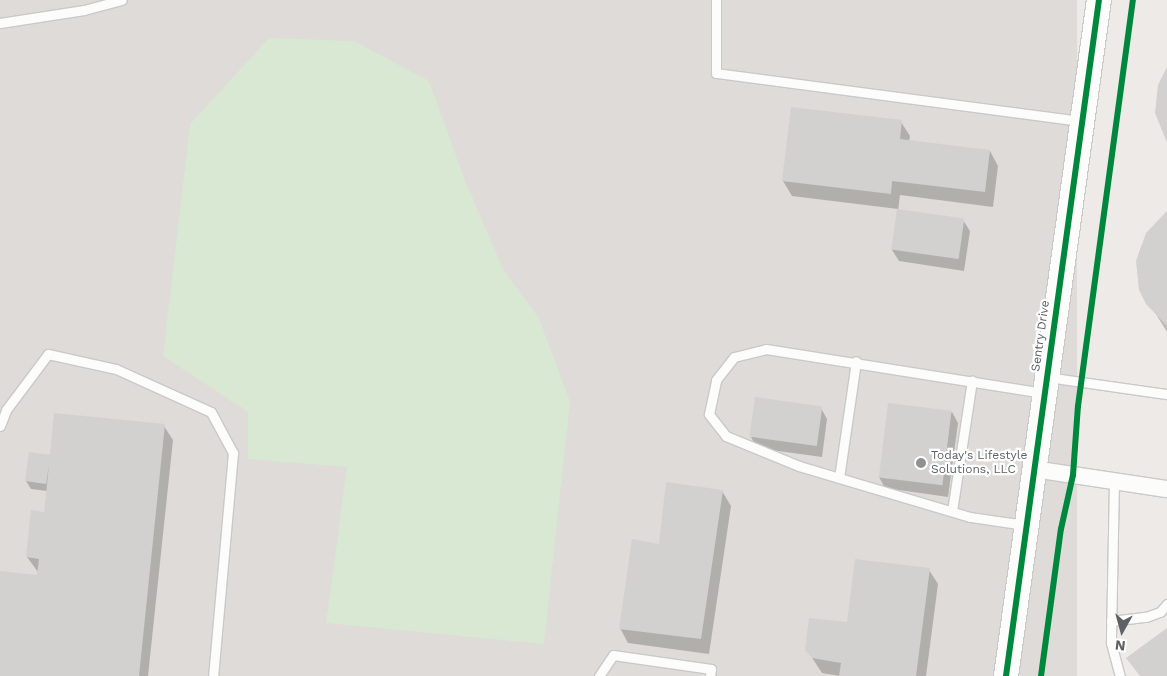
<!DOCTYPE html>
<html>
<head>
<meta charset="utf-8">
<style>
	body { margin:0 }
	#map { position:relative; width:1167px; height:676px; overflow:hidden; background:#edeae7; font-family:"Work Sans",sans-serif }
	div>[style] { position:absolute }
	.industrial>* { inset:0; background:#dedbd8; transform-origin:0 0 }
	.green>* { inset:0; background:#d8e8d3 }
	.shadow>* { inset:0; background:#0003 }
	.building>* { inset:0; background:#d3d1d0; transform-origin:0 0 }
	.roads { filter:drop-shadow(1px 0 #c9c9c9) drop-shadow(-1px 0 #c9c9c9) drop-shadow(0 1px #c9c9c9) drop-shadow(0 -1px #c9c9c9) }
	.lane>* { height:9px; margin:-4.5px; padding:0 4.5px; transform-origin:4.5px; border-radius:4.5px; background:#fcfcfb }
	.street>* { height:16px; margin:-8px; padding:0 8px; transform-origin:8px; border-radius:8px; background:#fcfcfb }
	.secondary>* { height:24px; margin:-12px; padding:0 12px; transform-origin:12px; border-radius:12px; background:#fcfcfb }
	.cycleway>* { height:6px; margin:-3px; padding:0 3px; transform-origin:3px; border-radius:3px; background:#00873e }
	.dots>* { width:14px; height:14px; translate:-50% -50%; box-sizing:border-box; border:2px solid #fff; border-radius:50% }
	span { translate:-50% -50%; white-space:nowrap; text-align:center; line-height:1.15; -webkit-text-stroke:4.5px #fff; paint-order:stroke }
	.street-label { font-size:12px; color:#5d6165 }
	.poi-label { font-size:12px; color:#5d6165 }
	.left { translate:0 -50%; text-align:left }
	.north { position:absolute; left:1097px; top:606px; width:50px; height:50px; -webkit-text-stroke:4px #fff; paint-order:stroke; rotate:187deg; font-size:14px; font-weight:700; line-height:20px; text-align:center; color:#5d6165 }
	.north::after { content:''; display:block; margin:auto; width:18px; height:22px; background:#5d6165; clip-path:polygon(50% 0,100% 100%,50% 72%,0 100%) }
</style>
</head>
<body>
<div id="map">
	<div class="industrial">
		<i style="left:0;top:0;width:1077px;height:676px"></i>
	</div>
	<div class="green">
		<i style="clip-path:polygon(269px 38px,354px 41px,429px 81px,466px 183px,504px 271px,539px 318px,570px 402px,544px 644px,326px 623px,347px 467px,248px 459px,248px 412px,163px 356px,190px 124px)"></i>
	</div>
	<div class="shadow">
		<i style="clip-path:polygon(901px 122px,910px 136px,909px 142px,990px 151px,998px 166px,993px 207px,900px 195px,898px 211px,963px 220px,970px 231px,964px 271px,899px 261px,892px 250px,898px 209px,792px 196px,783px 181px)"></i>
		<i style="clip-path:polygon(1167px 215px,1167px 332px,1141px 290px,1137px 261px,1141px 247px,1156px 223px)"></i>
		<i style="clip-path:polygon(821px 408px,827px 419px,822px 457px,757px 448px,751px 437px)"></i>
		<i style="clip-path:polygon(952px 412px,958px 423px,948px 497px,885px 488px,879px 477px)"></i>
		<i style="clip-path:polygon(164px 426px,173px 440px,148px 676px,0 676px,0 573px,38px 577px,38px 572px,27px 557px,32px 512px,45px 513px,47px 491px,31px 489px,26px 481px,49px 456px)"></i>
		<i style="clip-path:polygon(722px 491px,731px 506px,709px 654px,628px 643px,620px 628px)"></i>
		<i style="clip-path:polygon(929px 570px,938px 584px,926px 676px,840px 676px,822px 673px,807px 650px)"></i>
	</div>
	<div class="building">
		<i style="clip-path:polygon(1167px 67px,1167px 143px,1155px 113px,1158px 85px)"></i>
		<i style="clip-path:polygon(791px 107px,902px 120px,900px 139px,990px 150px,985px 192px,892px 181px,891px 194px,782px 181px)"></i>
		<i style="left:897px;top:209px;width:68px;height:41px;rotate:8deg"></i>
		<i style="clip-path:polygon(1167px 211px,1167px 326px,1146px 304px,1139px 290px,1136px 261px,1146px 233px)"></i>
		<i style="left:755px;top:397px;width:68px;height:40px;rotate:8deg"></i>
		<i style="left:888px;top:403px;width:64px;height:75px;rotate:7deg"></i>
		<i style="clip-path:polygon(54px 413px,165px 424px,139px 676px,0 676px,0 571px,37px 575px,39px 559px,26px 557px,31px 510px,44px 512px,49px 465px,46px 484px,25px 481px,29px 452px,50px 455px)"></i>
		<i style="clip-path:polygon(666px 482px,723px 490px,701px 639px,619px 629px,632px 539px,659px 544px)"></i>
		<i style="clip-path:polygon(855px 559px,930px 568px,916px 676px,839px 676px,841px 663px,812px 658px,805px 650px,809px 618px,847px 622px)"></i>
		<i style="clip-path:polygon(1167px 628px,1167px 676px,1140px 676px,1126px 658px)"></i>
	</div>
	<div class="roads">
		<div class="lane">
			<i style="left:716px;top:0;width:73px;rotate:90deg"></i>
			<i style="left:716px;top:73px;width:369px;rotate:7.5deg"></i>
			<i style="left:0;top:23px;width:85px;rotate:-8.8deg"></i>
			<i style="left:84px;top:10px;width:39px;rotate:-15deg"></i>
			<i style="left:1047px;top:377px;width:121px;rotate:8.1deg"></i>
			<i style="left:0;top:426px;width:17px;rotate:-69deg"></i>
			<i style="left:6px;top:410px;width:70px;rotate:-53.1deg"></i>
			<i style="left:48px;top:354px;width:70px;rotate:12.4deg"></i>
			<i style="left:116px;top:369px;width:104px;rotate:24.4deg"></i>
			<i style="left:211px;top:412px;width:47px;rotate:61.8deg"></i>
			<i style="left:233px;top:453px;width:224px;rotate:95.1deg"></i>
			<i style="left:839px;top:478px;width:118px;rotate:-81.7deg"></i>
			<i style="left:1114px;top:481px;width:162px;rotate:91.1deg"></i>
			<i style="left:1111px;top:643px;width:34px;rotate:75deg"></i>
			<i style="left:952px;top:511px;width:132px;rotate:-81.3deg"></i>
			<i style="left:1025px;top:525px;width:56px;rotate:-171.7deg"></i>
			<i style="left:970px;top:517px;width:178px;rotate:-163.4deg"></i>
			<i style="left:799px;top:466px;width:79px;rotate:-157.7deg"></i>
			<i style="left:726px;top:436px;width:28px;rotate:-128deg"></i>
			<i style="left:709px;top:414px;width:35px;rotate:-78deg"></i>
			<i style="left:716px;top:380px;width:29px;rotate:-52deg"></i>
			<i style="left:734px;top:357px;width:33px;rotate:-14deg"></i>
			<i style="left:766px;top:349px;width:281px;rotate:9deg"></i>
			<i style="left:1111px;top:621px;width:35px;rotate:-7deg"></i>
			<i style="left:1146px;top:617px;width:15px;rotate:-20deg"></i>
			<i style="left:1160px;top:612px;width:11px;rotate:-49deg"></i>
			<i style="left:599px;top:676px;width:25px;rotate:-56deg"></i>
			<i style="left:613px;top:655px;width:99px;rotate:8.1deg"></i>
			<i style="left:711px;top:669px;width:7px;rotate:98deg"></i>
		</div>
		<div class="street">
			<i style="left:1034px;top:469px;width:134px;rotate:8.6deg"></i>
		</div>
		<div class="secondary">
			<i style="left:1006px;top:676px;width:682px;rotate:-82.17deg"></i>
		</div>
	</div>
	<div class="cycleway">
		<i style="left:1006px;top:676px;width:682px;rotate:-82.17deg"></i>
		<i style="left:1041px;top:676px;width:148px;rotate:-82.3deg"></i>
		<i style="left:1061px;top:529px;width:55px;rotate:-77.5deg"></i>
		<i style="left:1073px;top:475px;width:69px;rotate:-85.9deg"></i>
		<i style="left:1078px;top:406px;width:410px;rotate:-82.3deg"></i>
	</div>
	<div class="dots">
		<i style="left:921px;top:463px;background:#8f9192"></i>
	</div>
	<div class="street-label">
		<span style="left:1041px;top:336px;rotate:-82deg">Sentry Drive</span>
	</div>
	<div class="poi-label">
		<span class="left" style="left:931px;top:463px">Today's Lifestyle<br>Solutions, LLC</span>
	</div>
	<div class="north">N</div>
</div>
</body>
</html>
